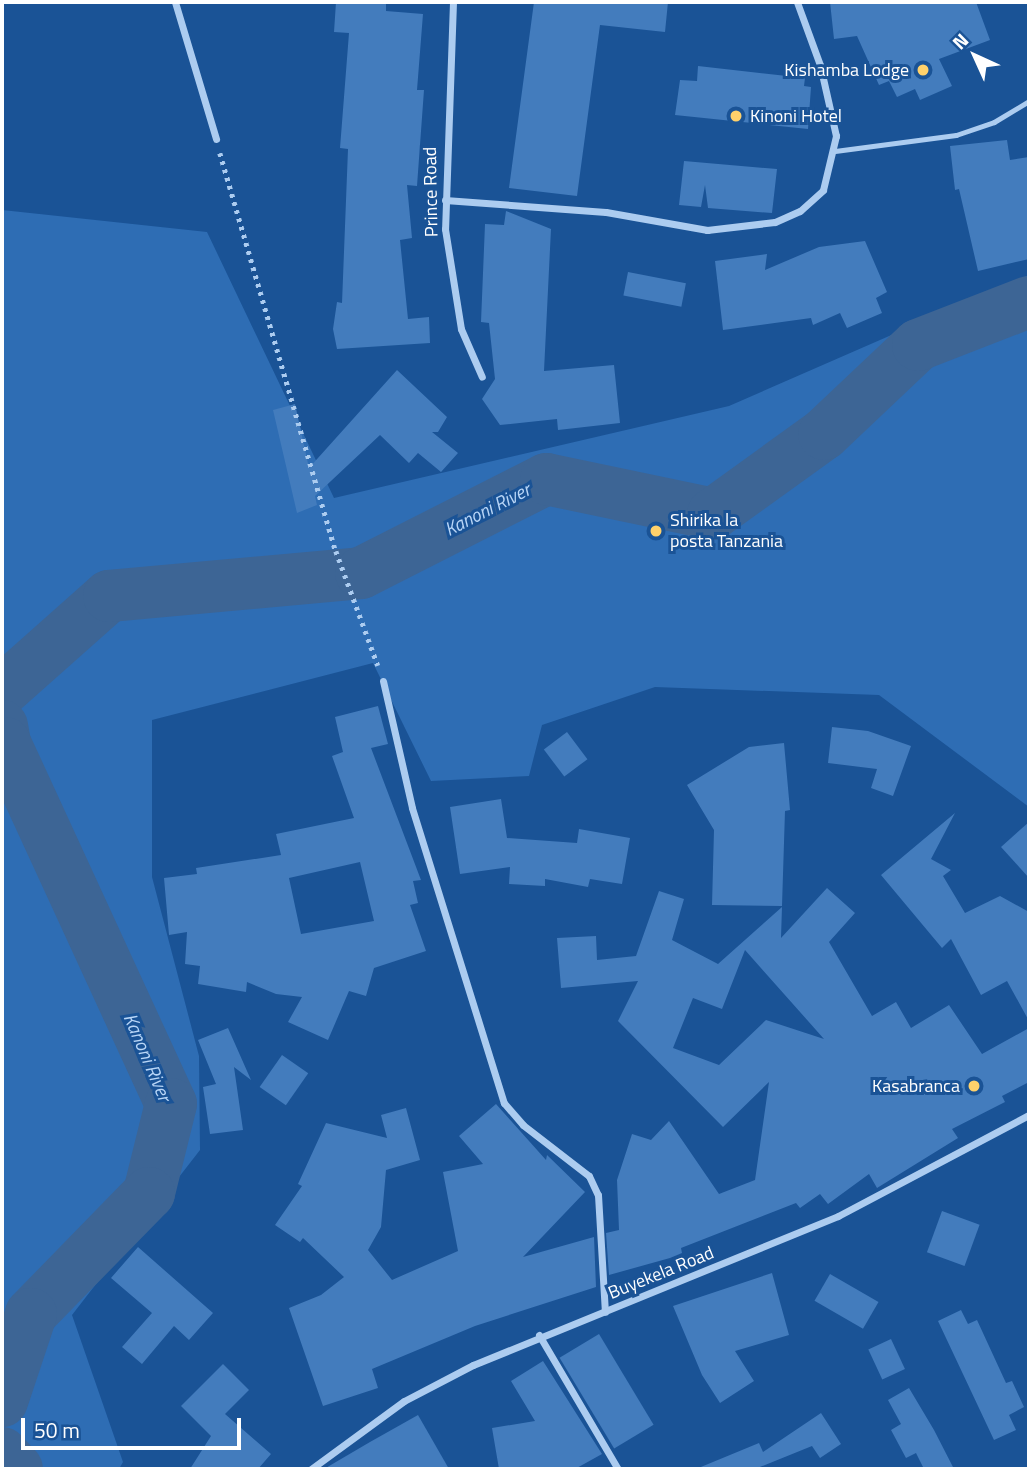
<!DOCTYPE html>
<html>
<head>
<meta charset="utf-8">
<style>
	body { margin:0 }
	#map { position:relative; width:1031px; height:1471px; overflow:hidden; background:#1a5396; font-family:"Titillium Web",sans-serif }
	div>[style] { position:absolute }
	.green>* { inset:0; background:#2e6db4 }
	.river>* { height:52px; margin:-26px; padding:0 26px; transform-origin:26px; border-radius:26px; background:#3d6595 }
	.building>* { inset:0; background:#437cbd; transform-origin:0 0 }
	.path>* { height:4.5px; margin-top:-2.25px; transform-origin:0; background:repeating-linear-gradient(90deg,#acccf0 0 3.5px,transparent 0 8.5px) }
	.lane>* { height:5px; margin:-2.5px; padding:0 2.5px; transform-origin:2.5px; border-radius:2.5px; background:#acccf0 }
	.street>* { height:7px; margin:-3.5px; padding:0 3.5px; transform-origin:3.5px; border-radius:3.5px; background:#acccf0 }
	.dots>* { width:19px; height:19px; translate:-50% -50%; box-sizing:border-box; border:4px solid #1a5396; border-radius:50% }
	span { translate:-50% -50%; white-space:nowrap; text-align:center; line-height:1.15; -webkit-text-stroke:6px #1a5396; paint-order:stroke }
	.poi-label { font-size:18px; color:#fff }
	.right { translate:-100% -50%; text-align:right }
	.left { translate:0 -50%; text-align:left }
	.street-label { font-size:18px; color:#fff }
	.water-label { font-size:19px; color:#b9d6f7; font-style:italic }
	.frame { position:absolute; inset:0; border:4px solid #fff; pointer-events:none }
	.north { position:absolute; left:940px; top:21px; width:70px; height:70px; -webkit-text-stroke:5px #1a5396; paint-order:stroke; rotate:315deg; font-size:19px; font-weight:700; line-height:28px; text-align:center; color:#fff }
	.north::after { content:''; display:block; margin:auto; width:24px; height:32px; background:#fff; clip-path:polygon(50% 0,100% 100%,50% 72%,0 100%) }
	.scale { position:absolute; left:21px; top:1418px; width:220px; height:32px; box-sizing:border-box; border:4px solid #fff; border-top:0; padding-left:9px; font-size:21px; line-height:24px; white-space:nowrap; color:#fff; -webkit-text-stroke:5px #1a5396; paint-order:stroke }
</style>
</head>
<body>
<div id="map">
	<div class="green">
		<i style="clip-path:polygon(2px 210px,207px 232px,334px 498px,729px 406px,1029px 275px,1029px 807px,879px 695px,655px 687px,542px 725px,529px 776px,431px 781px,373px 663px,152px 720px,152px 877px,199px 1056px,200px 1150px,72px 1315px,123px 1462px,119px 1469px,2px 1469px)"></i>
	</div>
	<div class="river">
		<i style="left:2px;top:691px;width:143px;rotate:-41.6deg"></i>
		<i style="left:109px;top:596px;width:253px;rotate:-5.2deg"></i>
		<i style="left:361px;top:573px;width:208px;rotate:-26.9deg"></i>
		<i style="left:546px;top:479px;width:171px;rotate:11.8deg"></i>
		<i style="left:713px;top:514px;width:137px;rotate:-35.8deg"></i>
		<i style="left:824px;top:434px;width:129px;rotate:-43.4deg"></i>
		<i style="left:918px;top:345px;width:119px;rotate:-21.2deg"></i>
		<i style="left:2px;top:726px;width:17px;rotate:80deg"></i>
		<i style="left:5px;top:743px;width:397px;rotate:65.3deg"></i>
		<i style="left:171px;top:1104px;width:92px;rotate:103.9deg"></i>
		<i style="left:149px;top:1193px;width:169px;rotate:134.3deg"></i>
		<i style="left:31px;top:1314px;width:92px;rotate:108.4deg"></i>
		<i style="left:2px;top:1453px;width:22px;rotate:47deg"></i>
	</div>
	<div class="building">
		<i style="clip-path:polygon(336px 2px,386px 2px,386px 11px,423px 14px,417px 90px,424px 90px,417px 186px,407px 185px,412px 238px,400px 240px,408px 319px,429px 317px,430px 343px,337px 349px,333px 329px,337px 302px,342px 303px,348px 149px,340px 148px,349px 33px,334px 32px)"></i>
		<i style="clip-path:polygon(534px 2px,668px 2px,665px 32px,600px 25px,577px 196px,509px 188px)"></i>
		<i style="clip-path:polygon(830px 2px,976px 2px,990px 40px,939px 59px,952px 86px,920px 100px,915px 89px,897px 97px,889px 81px,879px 85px,857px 36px,834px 39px)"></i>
		<i style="clip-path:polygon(698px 66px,805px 78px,804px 86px,811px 87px,808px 129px,675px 115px,680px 80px,697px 81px)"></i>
		<i style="clip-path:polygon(1007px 140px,1010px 160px,1029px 157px,1029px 259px,978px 271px,959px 189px,955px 190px,950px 146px)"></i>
		<i style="clip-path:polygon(684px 161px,777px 169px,772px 213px,708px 208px,705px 185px,701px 207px,679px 205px)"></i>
		<i style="clip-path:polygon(506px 211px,551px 229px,544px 371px,614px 365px,620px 423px,558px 430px,557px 419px,500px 425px,482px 399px,495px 379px,489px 323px,481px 322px,485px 224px,504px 225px)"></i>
		<i style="clip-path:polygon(865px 241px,887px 292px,876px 298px,882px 313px,847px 328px,840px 313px,813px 325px,811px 318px,723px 330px,715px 261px,767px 254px,765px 270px,819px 247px)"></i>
		<i style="left:628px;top:272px;width:59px;height:24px;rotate:11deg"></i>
		<i style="clip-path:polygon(397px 370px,447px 417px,438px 432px,432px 432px,458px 453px,441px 472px,418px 453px,409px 463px,380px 435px,315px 496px,317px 505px,297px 513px,273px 410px,295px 404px,309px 468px)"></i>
		<i style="clip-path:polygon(evenodd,378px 706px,388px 744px,371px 748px,421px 880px,413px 881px,418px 903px,410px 905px,426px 951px,374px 968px,366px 996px,349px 991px,328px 1040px,288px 1022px,302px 997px,276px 994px,247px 982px,246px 992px,198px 984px,200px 966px,185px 964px,187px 932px,169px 935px,164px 878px,197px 874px,196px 868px,281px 855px,276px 834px,354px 818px,332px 756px,343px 752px,335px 717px,378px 706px,360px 862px,374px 921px,301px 934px,289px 878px,360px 862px)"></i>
		<i style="clip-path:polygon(832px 727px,868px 731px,911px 746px,893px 796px,871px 788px,877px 769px,828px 763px)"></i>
		<i style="left:567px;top:732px;width:34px;height:29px;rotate:53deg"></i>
		<i style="clip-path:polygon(784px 743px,790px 810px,785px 811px,782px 906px,712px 905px,714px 830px,687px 785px,749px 747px)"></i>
		<i style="clip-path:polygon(501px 799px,507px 838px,577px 843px,579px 829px,630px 838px,622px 884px,590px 879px,588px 887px,545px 879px,545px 886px,509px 884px,510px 867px,460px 874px,450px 807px)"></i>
		<i style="clip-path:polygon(955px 813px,931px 859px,951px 870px,943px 876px,965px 913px,1000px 896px,1029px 912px,1029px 1021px,1007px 981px,981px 995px,951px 939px,942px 948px,881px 875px)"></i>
		<i style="clip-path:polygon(1029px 822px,1029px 878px,1001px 847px)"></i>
		<i style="clip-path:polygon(evenodd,827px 888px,855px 913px,829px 942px,872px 1016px,896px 1002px,911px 1028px,949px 1005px,982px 1054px,1029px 1028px,1029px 1082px,1002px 1096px,1005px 1102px,952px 1129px,958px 1138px,877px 1188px,869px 1174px,828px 1204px,820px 1194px,800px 1208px,796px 1203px,681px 1248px,682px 1253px,670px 1258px,609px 1275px,606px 1233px,619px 1230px,617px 1180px,632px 1134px,651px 1140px,669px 1121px,719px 1194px,755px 1180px,769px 1082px,723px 1127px,618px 1021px,638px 981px,561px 988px,557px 938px,596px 936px,597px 960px,636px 956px,659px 891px,684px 899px,672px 940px,718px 964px,782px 907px,781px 938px,827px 888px,745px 950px,824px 1039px,766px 1020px,719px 1065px,673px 1048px,693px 998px,722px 1009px,745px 950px)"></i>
		<i style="clip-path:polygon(228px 1028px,251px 1080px,234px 1067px,243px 1130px,210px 1134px,203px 1087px,216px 1084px,198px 1040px)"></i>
		<i style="left:282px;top:1055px;width:32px;height:39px;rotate:35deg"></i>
		<i style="clip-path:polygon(496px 1104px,546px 1160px,547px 1155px,585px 1192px,523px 1257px,594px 1237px,596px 1287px,475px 1326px,372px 1369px,378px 1388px,323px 1406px,289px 1308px,321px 1295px,344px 1277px,303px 1238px,300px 1242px,275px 1225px,302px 1186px,298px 1184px,326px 1123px,387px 1138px,381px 1115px,406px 1108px,420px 1160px,386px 1170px,381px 1227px,368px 1250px,392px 1280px,458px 1251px,443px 1172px,483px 1164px,459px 1136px)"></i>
		<i style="left:942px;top:1211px;width:40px;height:44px;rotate:20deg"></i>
		<i style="clip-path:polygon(138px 1247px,213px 1313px,189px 1340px,174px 1326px,142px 1364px,122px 1347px,152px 1313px,111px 1278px)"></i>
		<i style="clip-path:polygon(772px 1273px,789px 1335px,735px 1351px,754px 1381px,720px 1403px,702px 1375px,673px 1306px)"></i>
		<i style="left:830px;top:1274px;width:56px;height:31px;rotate:30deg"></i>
		<i style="clip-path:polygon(961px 1310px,968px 1324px,977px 1320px,1006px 1383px,1012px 1381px,1024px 1407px,1009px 1415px,1016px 1430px,994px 1440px,938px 1321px)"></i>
		<i style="left:599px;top:1334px;width:106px;height:46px;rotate:59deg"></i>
		<i style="left:891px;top:1339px;width:33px;height:25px;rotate:65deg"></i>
		<i style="clip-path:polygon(543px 1361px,602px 1454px,575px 1469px,499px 1469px,492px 1428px,535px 1421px,511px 1381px)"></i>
		<i style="clip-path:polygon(223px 1364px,249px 1390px,225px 1414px,271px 1454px,258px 1469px,190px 1469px,211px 1436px,181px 1406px)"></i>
		<i style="clip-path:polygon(909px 1388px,934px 1430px,954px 1469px,924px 1469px,916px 1453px,906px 1458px,891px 1430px,901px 1424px,888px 1400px)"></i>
		<i style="clip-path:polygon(821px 1413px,841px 1444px,820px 1458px,812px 1446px,755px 1469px,696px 1469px,759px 1443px,763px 1452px)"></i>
		<i style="clip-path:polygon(418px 1415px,449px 1469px,324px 1469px,370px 1442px)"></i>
	</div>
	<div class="path">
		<i style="left:220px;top:153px;width:415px;rotate:73.8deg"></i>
		<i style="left:336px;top:551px;width:122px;rotate:69.9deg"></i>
	</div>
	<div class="lane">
		<i style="left:835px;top:151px;width:122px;rotate:-7.5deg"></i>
		<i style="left:956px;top:135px;width:40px;rotate:-18.9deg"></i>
		<i style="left:994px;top:122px;width:41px;rotate:-31deg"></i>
	</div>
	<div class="street">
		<i style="left:175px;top:2px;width:143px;rotate:73.3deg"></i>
		<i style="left:453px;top:2px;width:227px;rotate:92deg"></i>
		<i style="left:445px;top:229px;width:101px;rotate:80.9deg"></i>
		<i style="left:461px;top:329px;width:52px;rotate:66.4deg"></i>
		<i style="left:445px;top:200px;width:161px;rotate:4.3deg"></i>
		<i style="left:606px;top:212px;width:103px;rotate:10.1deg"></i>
		<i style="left:707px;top:230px;width:68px;rotate:-6.7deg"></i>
		<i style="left:775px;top:222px;width:27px;rotate:-24deg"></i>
		<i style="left:800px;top:211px;width:31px;rotate:-42deg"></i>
		<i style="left:823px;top:190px;width:56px;rotate:-76.5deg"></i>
		<i style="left:836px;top:136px;width:73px;rotate:-102.7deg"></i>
		<i style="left:820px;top:65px;width:67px;rotate:-110.1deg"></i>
		<i style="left:383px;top:681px;width:130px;rotate:77.1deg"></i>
		<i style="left:412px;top:808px;width:309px;rotate:72.7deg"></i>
		<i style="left:504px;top:1103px;width:29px;rotate:49deg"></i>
		<i style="left:523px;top:1125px;width:83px;rotate:37.7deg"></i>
		<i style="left:589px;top:1176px;width:21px;rotate:65deg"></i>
		<i style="left:598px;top:1195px;width:117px;rotate:86.6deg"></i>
		<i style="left:539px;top:1335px;width:156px;rotate:59.5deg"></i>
		<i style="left:311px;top:1469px;width:115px;rotate:-36.2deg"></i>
		<i style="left:404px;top:1401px;width:78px;rotate:-27.6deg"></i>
		<i style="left:473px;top:1365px;width:394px;rotate:-22.2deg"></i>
		<i style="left:838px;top:1216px;width:216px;rotate:-27.9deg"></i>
	</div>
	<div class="dots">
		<i style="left:923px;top:70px;background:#ffd16b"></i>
		<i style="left:736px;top:116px;background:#ffd16b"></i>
		<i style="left:656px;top:531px;background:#ffd16b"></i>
		<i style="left:974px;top:1086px;background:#ffd16b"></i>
	</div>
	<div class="poi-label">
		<span class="right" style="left:909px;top:70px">Kishamba Lodge</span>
		<span class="left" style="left:750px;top:116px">Kinoni Hotel</span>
		<span class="left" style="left:670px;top:531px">Shirika la<br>posta Tanzania</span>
		<span class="right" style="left:960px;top:1086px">Kasabranca</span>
	</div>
	<div class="street-label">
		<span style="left:431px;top:192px;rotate:-91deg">Prince Road</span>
		<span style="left:661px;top:1273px;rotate:-22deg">Buyekela Road</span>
	</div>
	<div class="water-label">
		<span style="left:487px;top:509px;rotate:-27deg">Kanoni River</span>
		<span style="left:148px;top:1057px;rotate:67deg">Kanoni River</span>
	</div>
	<div class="frame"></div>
	<div class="north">N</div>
	<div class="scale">50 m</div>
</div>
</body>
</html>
